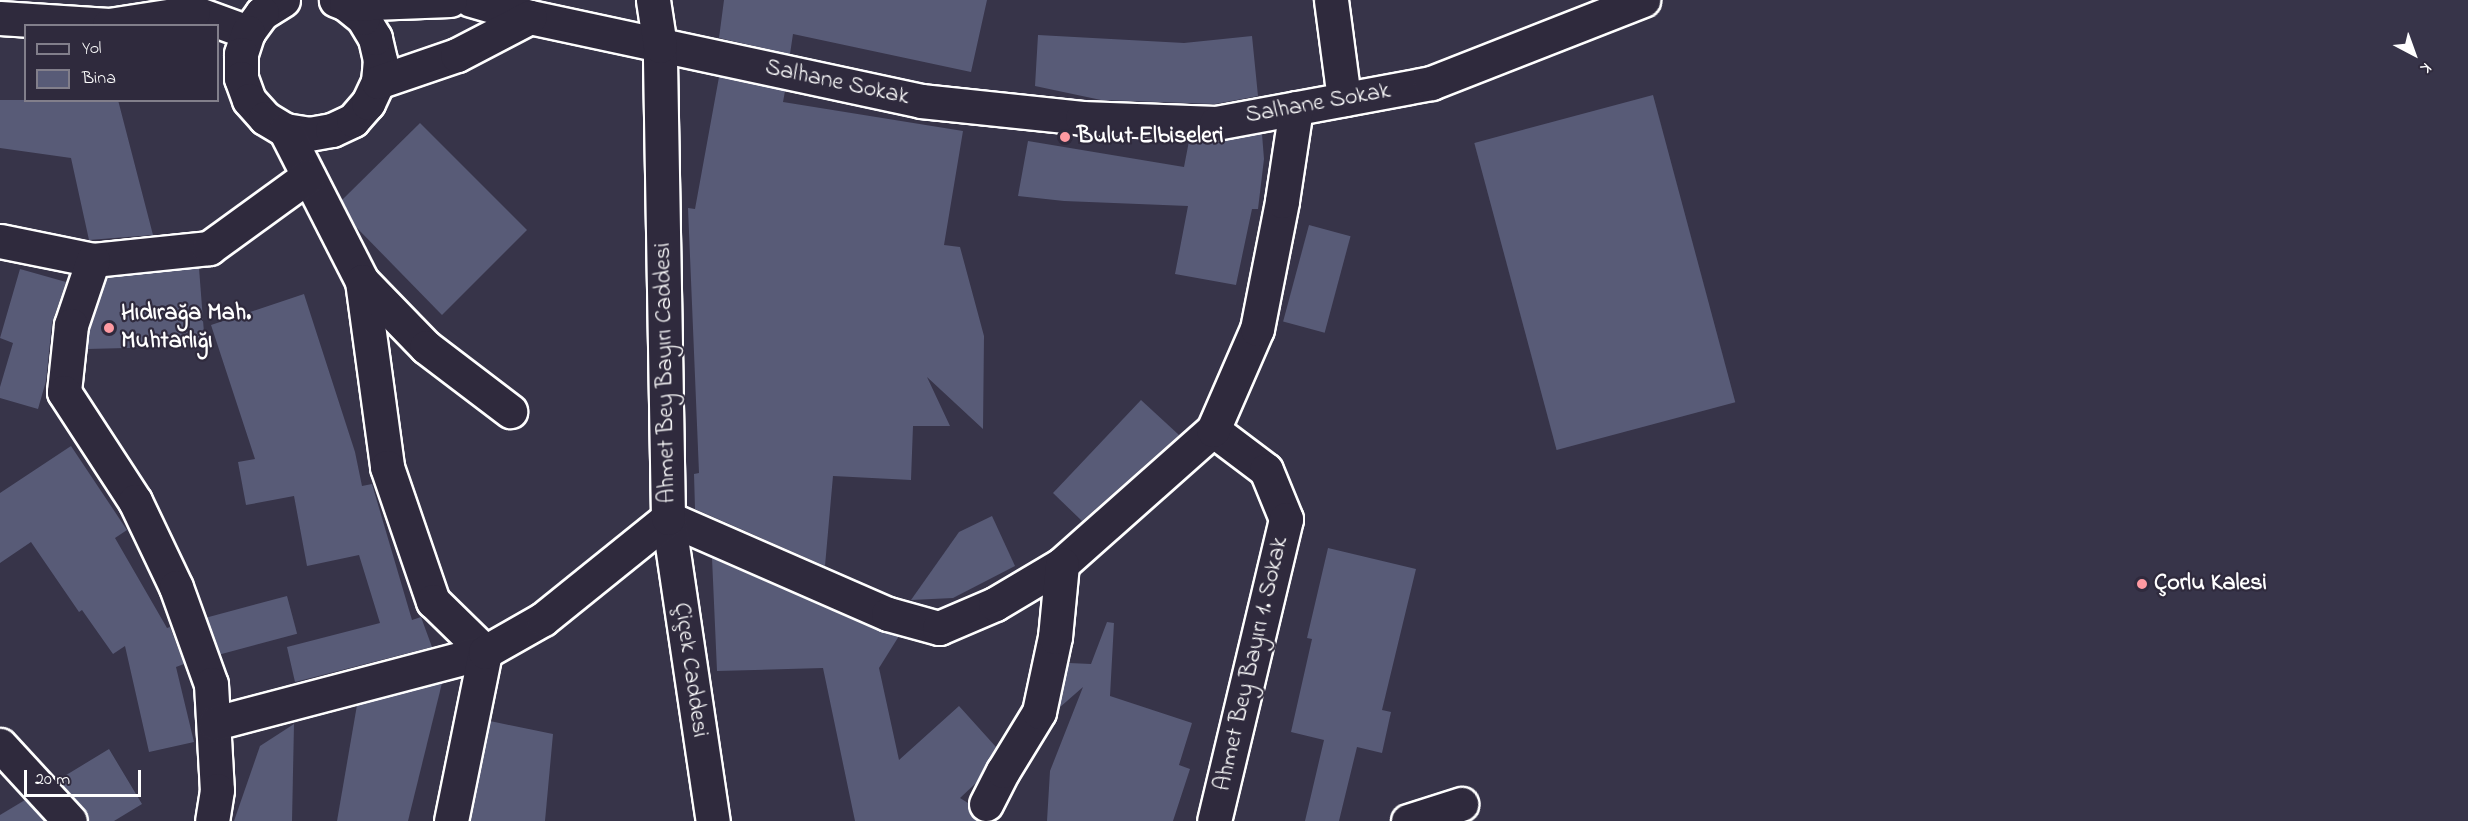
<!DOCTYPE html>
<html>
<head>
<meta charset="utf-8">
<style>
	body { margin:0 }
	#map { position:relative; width:2468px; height:821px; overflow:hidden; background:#373449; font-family:"Indie Flower",sans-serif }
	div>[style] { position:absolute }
	.building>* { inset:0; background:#585b77; transform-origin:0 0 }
	.roads { filter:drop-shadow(2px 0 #fff) drop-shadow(-2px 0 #fff) drop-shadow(0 2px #fff) drop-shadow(0 -2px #fff) }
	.minor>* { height:33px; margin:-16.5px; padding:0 16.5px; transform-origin:16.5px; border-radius:16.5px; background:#2f2a3d }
	.major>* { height:33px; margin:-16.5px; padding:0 16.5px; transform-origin:16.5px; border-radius:16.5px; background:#2f2a3d }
	.dots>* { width:16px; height:16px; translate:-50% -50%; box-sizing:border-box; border:3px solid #2f2a3d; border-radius:50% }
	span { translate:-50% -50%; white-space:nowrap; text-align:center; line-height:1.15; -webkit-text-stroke:4.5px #2f2a3d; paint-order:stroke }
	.street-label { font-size:24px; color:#fff }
	.poi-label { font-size:24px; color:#fff; font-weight:700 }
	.left { translate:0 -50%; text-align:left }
	.legend { position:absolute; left:24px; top:24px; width:195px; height:78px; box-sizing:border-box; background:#2f2a3d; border:2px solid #827f8b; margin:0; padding:8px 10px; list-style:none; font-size:18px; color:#fff }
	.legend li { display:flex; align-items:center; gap:12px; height:30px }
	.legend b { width:30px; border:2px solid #827f8b }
	.north { position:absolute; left:2384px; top:24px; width:60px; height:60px; -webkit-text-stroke:4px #2f2a3d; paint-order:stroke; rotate:139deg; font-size:16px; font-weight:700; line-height:24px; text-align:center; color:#fff }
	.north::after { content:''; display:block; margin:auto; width:21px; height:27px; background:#fff; clip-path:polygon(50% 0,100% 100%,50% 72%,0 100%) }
	.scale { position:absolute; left:24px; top:770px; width:117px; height:27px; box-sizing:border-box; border:3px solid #fff; border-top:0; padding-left:8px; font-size:18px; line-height:21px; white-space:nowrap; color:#fff; -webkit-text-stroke:4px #2f2a3d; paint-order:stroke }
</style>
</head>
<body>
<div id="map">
	<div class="building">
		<i style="clip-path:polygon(724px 0,987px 0,971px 72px,793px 34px,790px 54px,719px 38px)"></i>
		<i style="clip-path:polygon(1038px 35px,1184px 43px,1252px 36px,1258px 96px,1215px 104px,1101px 100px,1035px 86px)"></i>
		<i style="clip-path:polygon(719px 77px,785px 91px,783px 102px,963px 131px,944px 245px,960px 247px,984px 336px,983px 429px,927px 377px,950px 426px,913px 426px,911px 480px,833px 476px,825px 566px,695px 509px,694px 474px,699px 473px,688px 208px,695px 209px)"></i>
		<i style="left:1653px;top:95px;width:318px;height:185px;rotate:75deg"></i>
		<i style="clip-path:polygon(0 100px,118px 100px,153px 235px,89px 240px,71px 158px,0 148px)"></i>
		<i style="clip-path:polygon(420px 123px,527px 230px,442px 315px,356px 227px,342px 200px)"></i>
		<i style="clip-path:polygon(1262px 134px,1264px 159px,1258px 209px,1252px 209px,1236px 285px,1175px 274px,1188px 206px,1064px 201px,1018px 196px,1028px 141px,1184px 167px,1189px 141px,1219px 141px)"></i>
		<i style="left:1309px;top:225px;width:43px;height:100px;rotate:15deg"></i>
		<i style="clip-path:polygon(199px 268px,205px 346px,87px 349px,89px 329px,107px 277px)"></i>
		<i style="clip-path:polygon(20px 269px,66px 282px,52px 323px,46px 381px,38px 409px,0 398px,0 387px,13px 343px,0 338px)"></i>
		<i style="clip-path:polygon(304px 294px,355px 452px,362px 486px,372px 484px,412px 620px,421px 617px,432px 647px,295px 682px,287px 647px,380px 623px,359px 555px,307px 566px,294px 496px,246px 505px,238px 462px,255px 459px,211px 325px)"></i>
		<i style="clip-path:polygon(1141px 400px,1179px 435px,1082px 521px,1053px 493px)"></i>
		<i style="clip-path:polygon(71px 446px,127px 530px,115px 538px,167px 628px,170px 627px,184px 664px,176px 667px,194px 742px,149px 752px,125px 646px,113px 654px,82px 610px,79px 612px,31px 542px,0 563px,0 493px)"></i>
		<i style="clip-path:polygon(992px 516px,1015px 566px,953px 598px,911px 600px,959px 532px)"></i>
		<i style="clip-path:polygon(1328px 548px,1416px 569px,1382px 710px,1391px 712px,1382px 753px,1357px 747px,1339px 821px,1305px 821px,1324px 740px,1291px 732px,1312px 639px,1307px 638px)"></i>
		<i style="clip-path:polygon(712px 558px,880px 631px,899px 636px,879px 668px,899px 760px,959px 706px,996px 747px,976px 783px,960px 798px,968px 803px,970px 814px,979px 821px,855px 821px,823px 668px,717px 671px)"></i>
		<i style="left:287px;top:596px;width:39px;height:83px;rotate:75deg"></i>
		<i style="clip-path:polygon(1107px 622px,1114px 623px,1110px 696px,1192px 723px,1179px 765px,1190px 769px,1173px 821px,1047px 821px,1050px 771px,1083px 687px,1059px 708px,1069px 663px,1091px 664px)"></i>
		<i style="clip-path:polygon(442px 683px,408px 821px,337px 821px,357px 705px)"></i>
		<i style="clip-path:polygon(490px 721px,553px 734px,545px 821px,470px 821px)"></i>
		<i style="clip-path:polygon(294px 724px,292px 821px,234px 821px,260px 746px)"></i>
		<i style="clip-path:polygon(109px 749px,142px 804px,114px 821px,88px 821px,84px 808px,58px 780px)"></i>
		<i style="clip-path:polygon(25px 800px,45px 821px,0 821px,0 815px)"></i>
	</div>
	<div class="roads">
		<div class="minor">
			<i style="left:185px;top:0;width:14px;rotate:56deg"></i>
			<i style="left:193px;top:12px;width:59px;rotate:20deg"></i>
			<i style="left:283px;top:0;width:25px;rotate:148deg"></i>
			<i style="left:262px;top:13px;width:24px;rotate:126deg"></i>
			<i style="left:248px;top:32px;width:23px;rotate:108deg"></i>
			<i style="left:241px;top:54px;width:24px;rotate:90deg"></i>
			<i style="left:241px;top:78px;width:23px;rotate:70deg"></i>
			<i style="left:249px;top:100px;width:24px;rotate:48deg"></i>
			<i style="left:265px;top:118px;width:23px;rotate:31deg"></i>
			<i style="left:285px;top:130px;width:24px;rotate:9deg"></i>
			<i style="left:309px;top:134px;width:23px;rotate:-10deg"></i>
			<i style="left:332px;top:130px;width:23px;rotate:-25deg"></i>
			<i style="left:353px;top:120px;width:23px;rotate:-49deg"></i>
			<i style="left:368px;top:103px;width:23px;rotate:-65deg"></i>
			<i style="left:378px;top:82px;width:22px;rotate:-85deg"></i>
			<i style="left:380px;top:60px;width:23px;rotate:-103deg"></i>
			<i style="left:375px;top:38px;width:23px;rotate:-121deg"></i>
			<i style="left:363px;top:18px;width:22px;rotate:-141deg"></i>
			<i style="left:346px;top:4px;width:11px;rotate:-158deg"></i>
			<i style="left:471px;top:0;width:61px;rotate:16.1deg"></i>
			<i style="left:530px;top:17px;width:400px;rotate:12.1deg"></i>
			<i style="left:921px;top:101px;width:162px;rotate:6deg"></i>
			<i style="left:1082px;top:118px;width:134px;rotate:2.1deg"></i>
			<i style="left:1216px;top:123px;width:219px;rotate:-10.5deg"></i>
			<i style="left:1431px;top:83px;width:228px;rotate:-21.4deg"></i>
			<i style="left:1331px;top:0;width:100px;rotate:82.5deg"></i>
			<i style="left:346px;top:4px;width:104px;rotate:-2.2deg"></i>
			<i style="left:0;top:18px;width:109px;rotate:3.7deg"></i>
			<i style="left:109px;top:25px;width:85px;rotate:-8.8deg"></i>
			<i style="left:378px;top:82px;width:83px;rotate:-18.9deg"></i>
			<i style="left:457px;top:55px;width:82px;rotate:-27.5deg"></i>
			<i style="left:285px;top:130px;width:169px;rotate:63deg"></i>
			<i style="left:362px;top:281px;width:188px;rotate:82.3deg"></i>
			<i style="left:387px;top:467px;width:142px;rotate:71.1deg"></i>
			<i style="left:433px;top:601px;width:73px;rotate:44.4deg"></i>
			<i style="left:0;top:241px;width:95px;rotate:11.5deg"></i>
			<i style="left:93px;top:260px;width:117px;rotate:-5.9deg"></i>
			<i style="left:209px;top:248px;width:122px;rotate:-36deg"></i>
			<i style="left:93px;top:260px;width:69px;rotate:108.7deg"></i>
			<i style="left:71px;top:325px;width:67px;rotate:96deg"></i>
			<i style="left:64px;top:392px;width:130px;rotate:56.9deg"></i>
			<i style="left:135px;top:501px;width:95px;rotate:64.5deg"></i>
			<i style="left:176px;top:587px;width:103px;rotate:70.2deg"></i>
			<i style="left:211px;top:684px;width:106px;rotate:86.8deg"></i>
			<i style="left:217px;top:790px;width:31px;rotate:99deg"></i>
			<i style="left:362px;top:281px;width:92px;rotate:45.9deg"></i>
			<i style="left:426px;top:347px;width:106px;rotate:37.3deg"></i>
			<i style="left:1213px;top:430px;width:66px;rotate:37deg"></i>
			<i style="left:1266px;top:470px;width:53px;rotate:67.8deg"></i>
			<i style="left:1286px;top:519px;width:310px;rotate:103.4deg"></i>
			<i style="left:668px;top:518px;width:240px;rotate:23.6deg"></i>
			<i style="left:888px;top:614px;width:53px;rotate:15.4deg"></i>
			<i style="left:939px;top:628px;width:61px;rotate:-23.2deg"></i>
			<i style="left:995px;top:604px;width:78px;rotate:-30.8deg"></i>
			<i style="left:1062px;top:564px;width:202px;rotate:-41.6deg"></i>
			<i style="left:1213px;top:430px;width:110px;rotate:-66.5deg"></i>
			<i style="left:1257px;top:329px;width:130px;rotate:-78.9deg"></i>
			<i style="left:1282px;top:201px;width:94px;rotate:-81.4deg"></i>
			<i style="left:668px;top:518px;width:306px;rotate:81.6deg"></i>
			<i style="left:215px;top:723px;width:279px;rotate:-14.7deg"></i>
			<i style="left:0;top:745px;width:103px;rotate:47.4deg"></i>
			<i style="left:986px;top:804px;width:37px;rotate:-63deg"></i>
			<i style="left:1003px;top:771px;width:69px;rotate:-58.6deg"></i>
			<i style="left:1039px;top:712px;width:77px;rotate:-78deg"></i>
			<i style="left:1055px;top:637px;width:73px;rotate:-84.5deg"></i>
			<i style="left:1408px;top:821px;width:56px;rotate:-17.8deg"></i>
		</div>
		<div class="major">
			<i style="left:451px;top:821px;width:172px;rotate:-78.6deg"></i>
			<i style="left:485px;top:652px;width:67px;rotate:-29.6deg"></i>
			<i style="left:543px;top:619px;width:161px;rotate:-38.9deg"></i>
			<i style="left:668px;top:518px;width:472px;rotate:-91deg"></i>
			<i style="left:660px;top:46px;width:47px;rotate:-98.7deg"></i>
		</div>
	</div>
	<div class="dots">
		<i style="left:1065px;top:137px;background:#ff9aa2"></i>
		<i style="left:109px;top:328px;background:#ff9aa2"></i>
		<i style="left:2142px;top:584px;background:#ff9aa2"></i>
	</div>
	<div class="street-label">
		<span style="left:837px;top:83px;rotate:12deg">Salhane Sokak</span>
		<span style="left:1318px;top:104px;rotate:-10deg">Salhane Sokak</span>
		<span style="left:666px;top:373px;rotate:-91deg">Ahmet Bey Bayırı Caddesi</span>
		<span style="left:1252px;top:664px;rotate:-77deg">Ahmet Bey Bayırı 1. Sokak</span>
		<span style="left:690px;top:670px;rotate:82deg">Çiçek Caddesi</span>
	</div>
	<div class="poi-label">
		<span class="left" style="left:1077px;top:137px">Bulut Elbiseleri</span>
		<span class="left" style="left:121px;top:328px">Hıdırağa Mah.<br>Muhtarlığı</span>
		<span class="left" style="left:2154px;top:584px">Çorlu Kalesi</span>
	</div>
	<ul class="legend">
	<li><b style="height:8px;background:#2f2a3d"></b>Yol</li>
	<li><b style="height:16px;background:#585b77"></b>Bina</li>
	</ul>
	<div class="north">K</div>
	<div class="scale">20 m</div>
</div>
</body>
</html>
